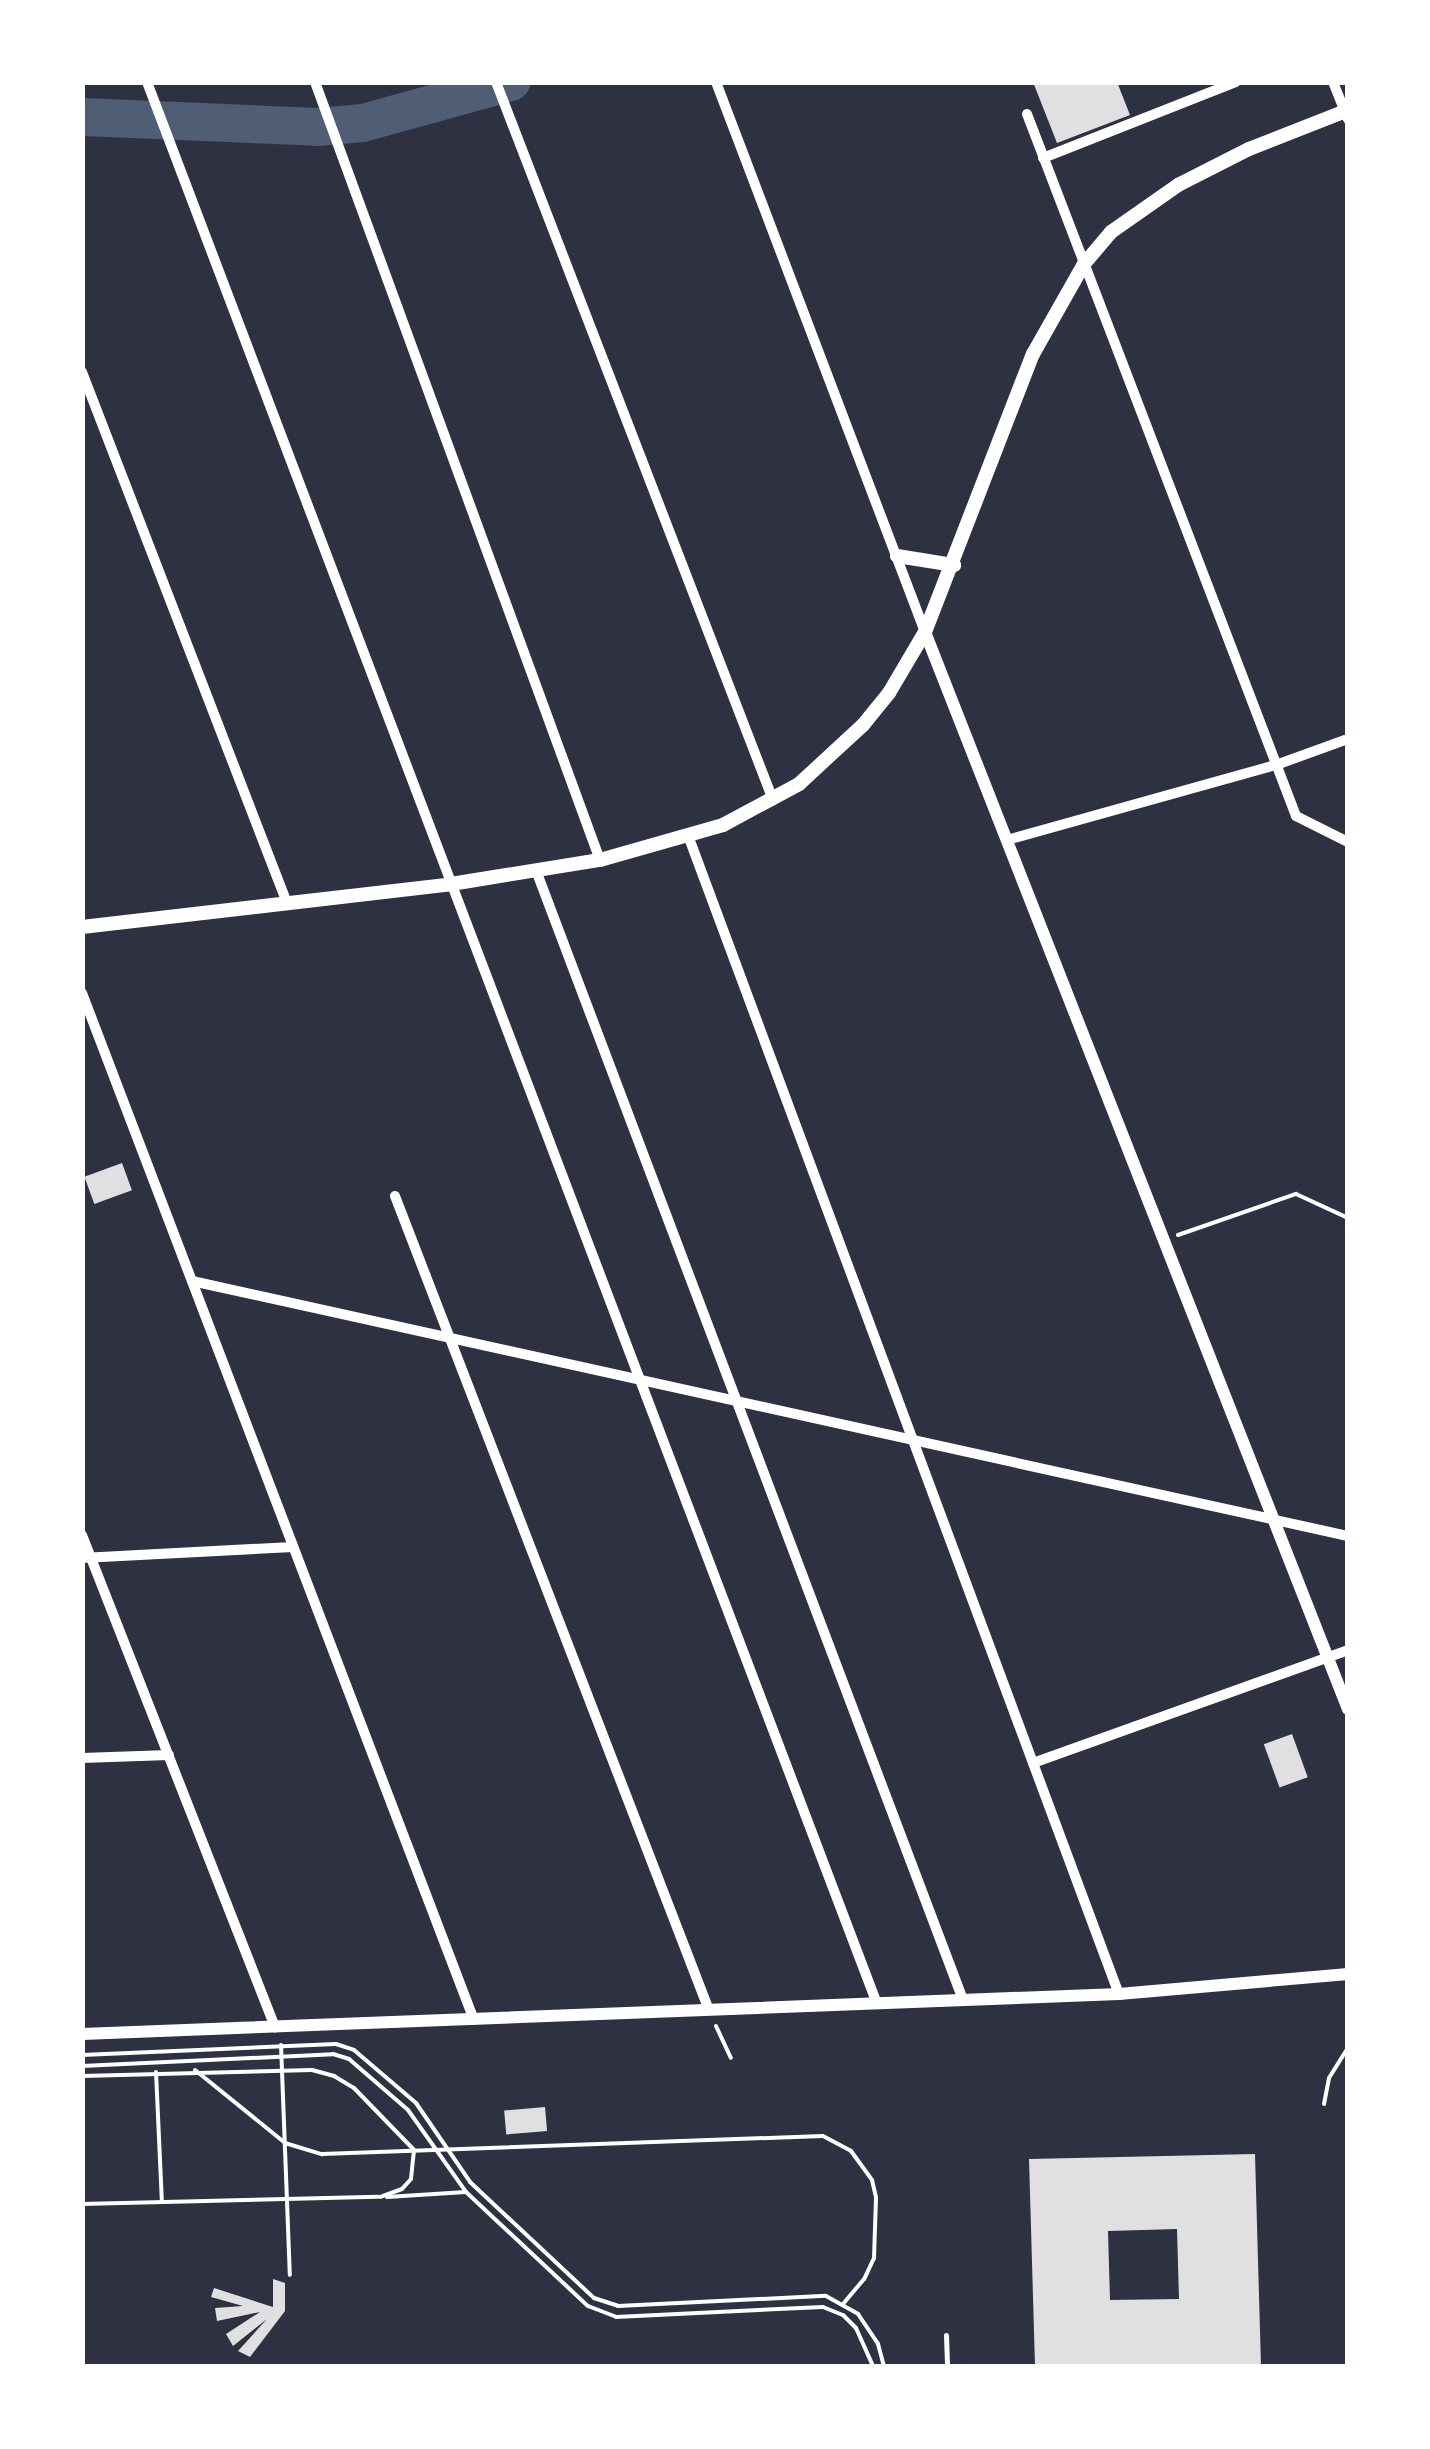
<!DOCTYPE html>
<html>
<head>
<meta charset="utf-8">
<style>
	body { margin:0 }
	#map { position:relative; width:1430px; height:2449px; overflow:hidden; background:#2d3142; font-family:"DM Sans",sans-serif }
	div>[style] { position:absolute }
	.river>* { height:38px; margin:-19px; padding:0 19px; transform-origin:19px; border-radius:19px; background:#4f5d75 }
	.building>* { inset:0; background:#e0e0e3; transform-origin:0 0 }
	.path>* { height:4px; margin:-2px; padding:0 2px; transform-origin:2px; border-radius:2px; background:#fff }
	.service>* { height:5px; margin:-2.5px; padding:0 2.5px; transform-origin:2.5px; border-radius:2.5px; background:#fff }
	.minor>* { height:10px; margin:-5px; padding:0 5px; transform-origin:5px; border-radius:5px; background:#fff }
	.tertiary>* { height:12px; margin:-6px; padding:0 6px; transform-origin:6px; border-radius:6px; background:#fff }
	.secondary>* { height:14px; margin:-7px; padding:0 7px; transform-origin:7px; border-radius:7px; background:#fff }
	span { translate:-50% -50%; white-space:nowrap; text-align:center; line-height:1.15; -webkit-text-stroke:8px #fff; paint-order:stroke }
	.frame { position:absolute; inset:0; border:85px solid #fff; pointer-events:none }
</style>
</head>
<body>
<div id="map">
	<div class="river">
		<i style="left:82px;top:117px;width:236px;rotate:2.4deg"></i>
		<i style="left:318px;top:127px;width:45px;rotate:-5.1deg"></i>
		<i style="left:363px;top:123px;width:154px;rotate:-15.5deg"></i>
	</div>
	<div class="building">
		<i style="clip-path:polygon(1033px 82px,1117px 82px,1130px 115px,1057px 143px)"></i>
		<i style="left:122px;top:1163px;width:29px;height:40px;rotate:70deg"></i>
		<i style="left:1292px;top:1734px;width:46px;height:30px;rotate:70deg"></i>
		<i style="left:545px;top:2107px;width:24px;height:41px;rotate:85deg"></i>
		<i style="clip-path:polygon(evenodd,1255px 2154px,1261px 2366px,1035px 2366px,1029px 2159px,1255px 2154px,1177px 2229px,1179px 2299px,1110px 2300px,1108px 2231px,1177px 2229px)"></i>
		<i style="clip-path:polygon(273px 2279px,285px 2283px,285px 2311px,250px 2357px,238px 2351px,267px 2319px,233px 2346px,226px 2334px,260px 2312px,217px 2321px,215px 2308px,243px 2306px,211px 2297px,214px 2288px,273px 2307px)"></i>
	</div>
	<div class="path">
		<i style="left:1178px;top:1235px;width:125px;rotate:-19.2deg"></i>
		<i style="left:1296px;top:1194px;width:57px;rotate:24.8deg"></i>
		<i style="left:716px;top:2026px;width:35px;rotate:65deg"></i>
		<i style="left:281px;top:2045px;width:230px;rotate:87.8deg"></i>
		<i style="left:82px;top:2055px;width:254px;rotate:-2.5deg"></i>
		<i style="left:336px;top:2044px;width:19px;rotate:18deg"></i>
		<i style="left:354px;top:2050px;width:82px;rotate:40.5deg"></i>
		<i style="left:416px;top:2103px;width:96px;rotate:55.6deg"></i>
		<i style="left:470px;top:2182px;width:170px;rotate:43.1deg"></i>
		<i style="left:594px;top:2298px;width:25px;rotate:18deg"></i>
		<i style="left:618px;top:2306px;width:208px;rotate:-2.8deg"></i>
		<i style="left:826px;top:2296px;width:37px;rotate:29deg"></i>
		<i style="left:858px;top:2314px;width:36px;rotate:56deg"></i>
		<i style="left:878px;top:2344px;width:23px;rotate:75deg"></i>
		<i style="left:82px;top:2066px;width:251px;rotate:-2.7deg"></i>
		<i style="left:333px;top:2054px;width:17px;rotate:17deg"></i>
		<i style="left:349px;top:2059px;width:78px;rotate:40.8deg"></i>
		<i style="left:408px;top:2110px;width:100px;rotate:54.7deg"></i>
		<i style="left:466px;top:2192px;width:167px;rotate:43.1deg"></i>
		<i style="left:588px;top:2306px;width:30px;rotate:21deg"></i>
		<i style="left:616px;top:2317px;width:207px;rotate:-2.8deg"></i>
		<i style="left:823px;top:2307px;width:22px;rotate:22deg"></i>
		<i style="left:843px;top:2315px;width:18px;rotate:45deg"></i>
		<i style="left:856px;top:2328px;width:42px;rotate:65.9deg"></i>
		<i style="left:195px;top:2070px;width:116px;rotate:39deg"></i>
		<i style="left:285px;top:2143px;width:39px;rotate:17deg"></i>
		<i style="left:322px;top:2154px;width:501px;rotate:-2.06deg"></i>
		<i style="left:823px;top:2136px;width:32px;rotate:28deg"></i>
		<i style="left:851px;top:2151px;width:36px;rotate:54deg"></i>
		<i style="left:872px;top:2180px;width:18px;rotate:77deg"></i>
		<i style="left:876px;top:2198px;width:60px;rotate:91.9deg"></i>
		<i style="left:874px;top:2258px;width:23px;rotate:115deg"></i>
		<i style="left:864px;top:2279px;width:33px;rotate:130deg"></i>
		<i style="left:156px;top:2072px;width:130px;rotate:87.4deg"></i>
		<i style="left:82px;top:2076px;width:230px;rotate:-1.5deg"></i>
		<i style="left:312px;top:2070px;width:23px;rotate:15deg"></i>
		<i style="left:334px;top:2076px;width:23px;rotate:31deg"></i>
		<i style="left:354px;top:2088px;width:86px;rotate:45.9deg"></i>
		<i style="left:414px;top:2150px;width:29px;rotate:96deg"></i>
		<i style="left:411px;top:2179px;width:13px;rotate:132deg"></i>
		<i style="left:402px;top:2189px;width:23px;rotate:160deg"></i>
		<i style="left:1324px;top:2104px;width:26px;rotate:-79deg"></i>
		<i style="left:1329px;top:2078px;width:36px;rotate:-58deg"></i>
		<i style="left:387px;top:2197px;width:79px;rotate:-3.6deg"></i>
		<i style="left:82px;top:2204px;width:296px;rotate:-1.4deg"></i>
	</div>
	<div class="service">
		<i style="left:946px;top:2335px;width:31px;rotate:88deg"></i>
	</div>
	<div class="minor">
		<i style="left:147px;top:82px;width:2056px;rotate:69.2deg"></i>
		<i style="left:315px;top:82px;width:829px;rotate:69.88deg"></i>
		<i style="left:496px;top:82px;width:770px;rotate:68.9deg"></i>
		<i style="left:716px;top:82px;width:588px;rotate:69.19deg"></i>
		<i style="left:1333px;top:82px;width:40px;rotate:68deg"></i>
		<i style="left:1027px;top:114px;width:752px;rotate:69.03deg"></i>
		<i style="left:1296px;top:816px;width:58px;rotate:26.6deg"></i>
		<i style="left:1043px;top:158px;width:207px;rotate:-21.5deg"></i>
		<i style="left:82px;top:372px;width:569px;rotate:68.89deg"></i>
		<i style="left:689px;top:838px;width:1233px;rotate:69.6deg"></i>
		<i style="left:1007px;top:840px;width:279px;rotate:-15.6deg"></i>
		<i style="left:1276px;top:765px;width:77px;rotate:-19.9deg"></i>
		<i style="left:537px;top:873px;width:1205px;rotate:69.29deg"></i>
		<i style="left:82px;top:993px;width:1099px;rotate:69.11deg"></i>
		<i style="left:395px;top:1196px;width:872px;rotate:68.91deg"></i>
		<i style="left:192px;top:1281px;width:1184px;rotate:12.44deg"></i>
		<i style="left:82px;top:1535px;width:529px;rotate:68.58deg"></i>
		<i style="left:82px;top:1558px;width:211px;rotate:-3deg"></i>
		<i style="left:82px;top:1758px;width:87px;rotate:-2deg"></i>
		<i style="left:1033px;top:1763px;width:335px;rotate:-19.7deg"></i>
	</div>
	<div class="tertiary">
		<i style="left:925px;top:632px;width:1157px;rotate:68.56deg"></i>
		<i style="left:82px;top:2034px;width:1038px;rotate:-2.21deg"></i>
		<i style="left:1119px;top:1994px;width:230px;rotate:-5deg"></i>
	</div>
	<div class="secondary">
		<i style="left:897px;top:556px;width:58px;rotate:9deg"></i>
		<i style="left:82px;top:927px;width:371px;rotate:-6.6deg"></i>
		<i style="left:451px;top:884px;width:151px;rotate:-9.2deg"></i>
		<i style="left:600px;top:860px;width:128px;rotate:-15.9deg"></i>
		<i style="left:723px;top:825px;width:86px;rotate:-28.3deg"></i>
		<i style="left:799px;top:784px;width:87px;rotate:-42.7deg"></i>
		<i style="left:863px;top:725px;width:41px;rotate:-50.9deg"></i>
		<i style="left:889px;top:693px;width:71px;rotate:-59.5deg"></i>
		<i style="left:925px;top:632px;width:298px;rotate:-68.8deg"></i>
		<i style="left:1033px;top:354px;width:103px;rotate:-60.5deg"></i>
		<i style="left:1084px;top:264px;width:42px;rotate:-49.8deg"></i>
		<i style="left:1111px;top:232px;width:82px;rotate:-35deg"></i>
		<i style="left:1178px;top:185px;width:80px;rotate:-26.9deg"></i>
		<i style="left:1249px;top:149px;width:106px;rotate:-21.5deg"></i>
	</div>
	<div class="frame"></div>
</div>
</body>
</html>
